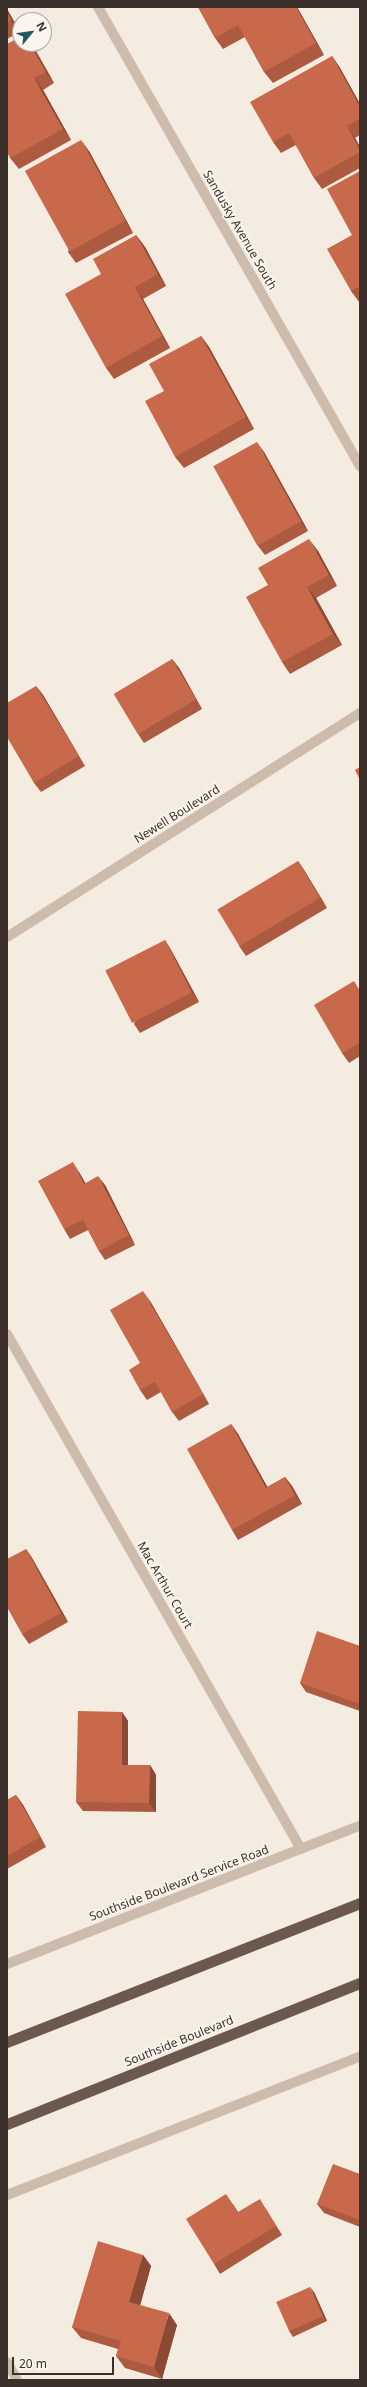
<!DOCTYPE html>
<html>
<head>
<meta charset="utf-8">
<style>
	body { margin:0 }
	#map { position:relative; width:367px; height:2387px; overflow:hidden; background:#f4ebe1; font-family:"Noto Sans",sans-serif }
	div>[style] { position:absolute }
	.minor>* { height:10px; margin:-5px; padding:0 5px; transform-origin:5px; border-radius:5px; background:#cdbbac }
	.trunk>* { height:11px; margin:-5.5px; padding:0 5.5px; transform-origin:5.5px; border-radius:5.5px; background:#6c584f }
	.wall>* { inset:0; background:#ac5a40 }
	.shaded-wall>* { inset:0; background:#8c4a34 }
	.building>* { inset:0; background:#c8694b; transform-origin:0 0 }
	span { translate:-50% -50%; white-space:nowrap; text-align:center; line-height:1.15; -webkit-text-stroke:3.5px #fbf5ee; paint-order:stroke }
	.street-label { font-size:12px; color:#3b302b }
	.frame { position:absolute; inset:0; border:8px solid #3b302b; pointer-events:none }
	.north { position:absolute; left:12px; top:12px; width:40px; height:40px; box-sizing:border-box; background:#fbf5ee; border:1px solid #aea6a0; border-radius:50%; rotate:61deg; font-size:11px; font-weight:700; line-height:16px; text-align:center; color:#3b302b }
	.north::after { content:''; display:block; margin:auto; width:14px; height:18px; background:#1f5a5e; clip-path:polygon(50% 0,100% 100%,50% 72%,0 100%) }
	.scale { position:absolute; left:12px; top:2357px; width:102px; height:18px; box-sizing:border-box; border:2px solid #3b302b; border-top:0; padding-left:5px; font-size:12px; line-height:14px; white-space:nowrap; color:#3b302b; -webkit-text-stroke:3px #fbf5ee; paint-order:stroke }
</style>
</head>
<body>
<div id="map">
	<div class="minor">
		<i style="left:98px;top:7px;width:529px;rotate:60.28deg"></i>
		<i style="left:7px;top:937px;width:418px;rotate:-32.4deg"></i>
		<i style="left:7px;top:1334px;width:593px;rotate:60.28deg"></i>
		<i style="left:7px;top:1964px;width:379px;rotate:-21.4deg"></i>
		<i style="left:7px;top:2195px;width:379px;rotate:-21.4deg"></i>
		<i style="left:7px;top:2362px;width:21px;rotate:61deg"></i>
	</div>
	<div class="trunk">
		<i style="left:7px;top:2042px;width:379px;rotate:-21.5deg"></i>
		<i style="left:7px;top:2124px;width:380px;rotate:-21.8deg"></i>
	</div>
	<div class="wall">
		<i style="clip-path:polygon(198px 7px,297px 7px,324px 55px,273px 83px,264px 72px,245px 37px,223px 49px,215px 38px)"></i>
		<i style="clip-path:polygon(7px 9px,20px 32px,7px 39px)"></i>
		<i style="clip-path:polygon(33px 46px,54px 83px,43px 90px,71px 140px,19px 169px,10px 158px)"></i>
		<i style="clip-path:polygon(332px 56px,340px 68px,360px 104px,360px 135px,355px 138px,360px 147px,360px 168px,322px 189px,314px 178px,296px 145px,281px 153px,273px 142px)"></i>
		<i style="clip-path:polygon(89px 151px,133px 233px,76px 263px,68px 252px)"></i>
		<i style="clip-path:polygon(360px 171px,360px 302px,359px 302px,351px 291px,352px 235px)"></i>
		<i style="clip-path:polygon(136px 235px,145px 247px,166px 286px,143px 299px,170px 348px,114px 379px,106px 368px,101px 274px)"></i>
		<i style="clip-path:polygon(201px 336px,209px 347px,254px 429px,184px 468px,175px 457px,164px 391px)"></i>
		<i style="clip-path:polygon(264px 452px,308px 531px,265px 555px,258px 546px)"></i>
		<i style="clip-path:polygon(318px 551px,337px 586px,316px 598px,342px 645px,290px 674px,282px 662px,268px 585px)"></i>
		<i style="clip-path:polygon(172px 659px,179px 668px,202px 709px,144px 743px,138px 734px)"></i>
		<i style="clip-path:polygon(36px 686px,43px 695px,85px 766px,41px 792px,34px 783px)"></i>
		<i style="clip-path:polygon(298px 861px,304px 870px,327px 908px,246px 956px,239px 946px)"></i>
		<i style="clip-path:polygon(165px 940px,171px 950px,199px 1002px,140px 1033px,134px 1024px)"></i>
		<i style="clip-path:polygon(360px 990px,360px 1056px,349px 1063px,342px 1053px)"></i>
		<i style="clip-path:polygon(79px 1172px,85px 1183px,105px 1185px,135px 1245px,105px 1260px,99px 1251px,88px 1230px,70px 1239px,64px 1229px)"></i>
		<i style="clip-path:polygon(150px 1301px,209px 1404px,179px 1421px,172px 1412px,161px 1392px,147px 1400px,140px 1390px,140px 1363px)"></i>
		<i style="clip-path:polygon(231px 1424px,238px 1434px,267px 1487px,285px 1477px,292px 1486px,302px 1504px,238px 1540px,232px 1530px)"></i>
		<i style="clip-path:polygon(26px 1549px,32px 1558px,68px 1622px,29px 1644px,22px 1634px)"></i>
		<i style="clip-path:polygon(360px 1646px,360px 1711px,306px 1692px,300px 1683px)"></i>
		<i style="clip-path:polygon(122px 1712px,128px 1721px,128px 1765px,150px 1765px,156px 1775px,156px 1812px,83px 1811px,76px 1802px)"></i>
		<i style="clip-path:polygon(16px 1795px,23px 1805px,46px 1847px,7px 1869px,7px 1800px)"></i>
		<i style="clip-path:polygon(360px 2174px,360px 2227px,324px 2213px,317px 2204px)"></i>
		<i style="clip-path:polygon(233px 2204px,238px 2212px,266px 2209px,282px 2235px,220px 2274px,214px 2264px)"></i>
		<i style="clip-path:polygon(143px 2255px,151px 2266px,140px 2305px,177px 2325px,162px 2379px,125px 2368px,116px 2356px,118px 2349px,81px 2338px,72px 2327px)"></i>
		<i style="clip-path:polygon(314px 2292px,327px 2321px,293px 2337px,289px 2331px)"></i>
	</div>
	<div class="shaded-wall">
		<i style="clip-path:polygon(296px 7px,297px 7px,324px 55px,316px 43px)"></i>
		<i style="clip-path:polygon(7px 9px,20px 32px,11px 20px,7px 12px)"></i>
		<i style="clip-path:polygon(30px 44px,32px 44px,33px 46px,54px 83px,46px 72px)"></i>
		<i style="clip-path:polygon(332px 56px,340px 68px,360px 104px,360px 107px)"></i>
		<i style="clip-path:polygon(34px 78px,43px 90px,71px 140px,63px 129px)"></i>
		<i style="clip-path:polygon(347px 126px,355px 138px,360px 147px,360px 150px)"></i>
		<i style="clip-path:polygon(81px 140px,89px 151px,133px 233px,125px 221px)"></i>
		<i style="clip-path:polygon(136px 235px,145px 247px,166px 286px,158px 274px)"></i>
		<i style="clip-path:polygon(135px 287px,143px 299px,170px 348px,162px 336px)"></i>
		<i style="clip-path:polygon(201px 336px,209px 347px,254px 429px,246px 417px)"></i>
		<i style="clip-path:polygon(257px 442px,264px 452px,308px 531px,301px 522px)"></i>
		<i style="clip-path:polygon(309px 539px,318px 551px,337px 586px,329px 575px)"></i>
		<i style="clip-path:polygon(307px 587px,316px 598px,342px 645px,333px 634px)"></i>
		<i style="clip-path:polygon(172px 659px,179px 668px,202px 709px)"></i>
		<i style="clip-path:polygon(36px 686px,43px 695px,85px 766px,79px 756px)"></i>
		<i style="clip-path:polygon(298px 861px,304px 870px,327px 908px,320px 898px)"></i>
		<i style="clip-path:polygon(165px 940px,171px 950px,199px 1002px,192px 992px)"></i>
		<i style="clip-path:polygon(73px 1162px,79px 1172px,91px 1193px,84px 1184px)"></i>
		<i style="clip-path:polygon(98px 1176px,105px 1185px,135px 1245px,129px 1235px)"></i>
		<i style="clip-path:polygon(143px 1291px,150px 1301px,209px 1404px,203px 1394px)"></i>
		<i style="clip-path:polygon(231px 1424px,238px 1434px,273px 1497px,266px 1488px)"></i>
		<i style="clip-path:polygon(285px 1477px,292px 1486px,302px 1504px,295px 1495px)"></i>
		<i style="clip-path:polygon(26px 1549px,32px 1558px,68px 1622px,61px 1613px)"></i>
		<i style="clip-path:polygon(122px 1712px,128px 1721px,128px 1774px,122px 1765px)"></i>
		<i style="clip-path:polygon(150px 1765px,156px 1775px,156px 1812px,149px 1803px)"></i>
		<i style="clip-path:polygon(16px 1795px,23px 1805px,46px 1847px,40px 1837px)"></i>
		<i style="clip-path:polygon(143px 2255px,151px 2266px,138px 2313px,129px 2302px)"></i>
		<i style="clip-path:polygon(310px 2287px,314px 2292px,327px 2321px,323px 2316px)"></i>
		<i style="clip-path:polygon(169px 2313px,177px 2325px,162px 2379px,154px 2367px)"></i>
	</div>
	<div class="building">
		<i style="clip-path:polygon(198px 7px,296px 7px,316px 43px,264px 72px,238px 25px,215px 38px)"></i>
		<i style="clip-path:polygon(7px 12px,11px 20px,7px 23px)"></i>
		<i style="clip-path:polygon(20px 37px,20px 44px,30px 44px,46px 72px,34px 78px,63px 129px,10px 158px,7px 152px,7px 44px)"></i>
		<i style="clip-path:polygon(332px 56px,360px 107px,360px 119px,347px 126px,360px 150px,360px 152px,314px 178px,289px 133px,273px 142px,250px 102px)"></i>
		<i style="left:81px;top:140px;width:92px;height:64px;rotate:61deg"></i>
		<i style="clip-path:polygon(360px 171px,360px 286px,351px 291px,327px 249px,352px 235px,327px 189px)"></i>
		<i style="clip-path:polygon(136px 235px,158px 274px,135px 287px,162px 336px,106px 368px,65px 294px,101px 274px,93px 259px)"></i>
		<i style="clip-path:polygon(201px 336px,246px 417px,175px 457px,145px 401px,164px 391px,149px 364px)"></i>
		<i style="left:257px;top:442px;width:91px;height:50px;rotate:61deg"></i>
		<i style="clip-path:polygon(309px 539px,329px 575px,307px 587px,333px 634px,282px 662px,246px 597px,268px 585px,258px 568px)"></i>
		<i style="left:172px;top:659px;width:47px;height:68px;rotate:59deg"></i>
		<i style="clip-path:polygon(36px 686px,79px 756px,34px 783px,7px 737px,7px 703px)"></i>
		<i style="clip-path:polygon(360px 767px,360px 780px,355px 770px)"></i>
		<i style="left:298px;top:861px;width:43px;height:94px;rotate:59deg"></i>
		<i style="left:165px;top:940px;width:59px;height:67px;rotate:63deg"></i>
		<i style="clip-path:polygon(354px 981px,360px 991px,360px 1043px,342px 1053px,314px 1005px)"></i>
		<i style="clip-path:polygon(73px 1162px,84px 1184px,98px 1176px,129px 1235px,99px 1251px,83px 1220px,64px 1229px,38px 1181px)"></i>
		<i style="clip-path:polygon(143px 1291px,203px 1394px,172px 1412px,155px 1382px,140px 1390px,129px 1370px,140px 1363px,110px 1310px)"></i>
		<i style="clip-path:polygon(231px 1424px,266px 1488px,285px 1477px,295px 1495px,232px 1530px,187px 1449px)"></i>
		<i style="clip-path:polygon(26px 1549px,61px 1613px,22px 1634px,7px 1607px,7px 1559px)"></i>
		<i style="clip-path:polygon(317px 1631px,360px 1646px,360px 1704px,300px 1683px)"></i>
		<i style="clip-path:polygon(78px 1711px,122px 1712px,122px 1765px,150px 1765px,149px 1803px,76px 1802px)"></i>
		<i style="clip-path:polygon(16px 1795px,40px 1837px,7px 1856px,7px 1800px)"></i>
		<i style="clip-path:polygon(333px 2164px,360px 2174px,360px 2220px,317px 2204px)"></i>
		<i style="clip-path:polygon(226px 2194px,238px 2212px,260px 2199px,276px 2226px,214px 2264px,186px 2219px)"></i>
		<i style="clip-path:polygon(98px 2241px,143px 2255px,129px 2302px,169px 2313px,154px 2367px,116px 2356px,121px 2341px,72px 2327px)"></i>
		<i style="left:310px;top:2287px;width:32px;height:37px;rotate:66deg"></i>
	</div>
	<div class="street-label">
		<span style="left:240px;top:230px;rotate:60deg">Sandusky Avenue South</span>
		<span style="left:177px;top:814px;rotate:-32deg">Newell Boulevard</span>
		<span style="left:165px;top:1585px;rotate:60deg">Mac Arthur Court</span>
		<span style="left:179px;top:1883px;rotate:-21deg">Southside Boulevard Service Road</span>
		<span style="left:179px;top:2041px;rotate:-22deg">Southside Boulevard</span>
	</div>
	<div class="frame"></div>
	<div class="north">N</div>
	<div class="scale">20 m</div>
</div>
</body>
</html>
